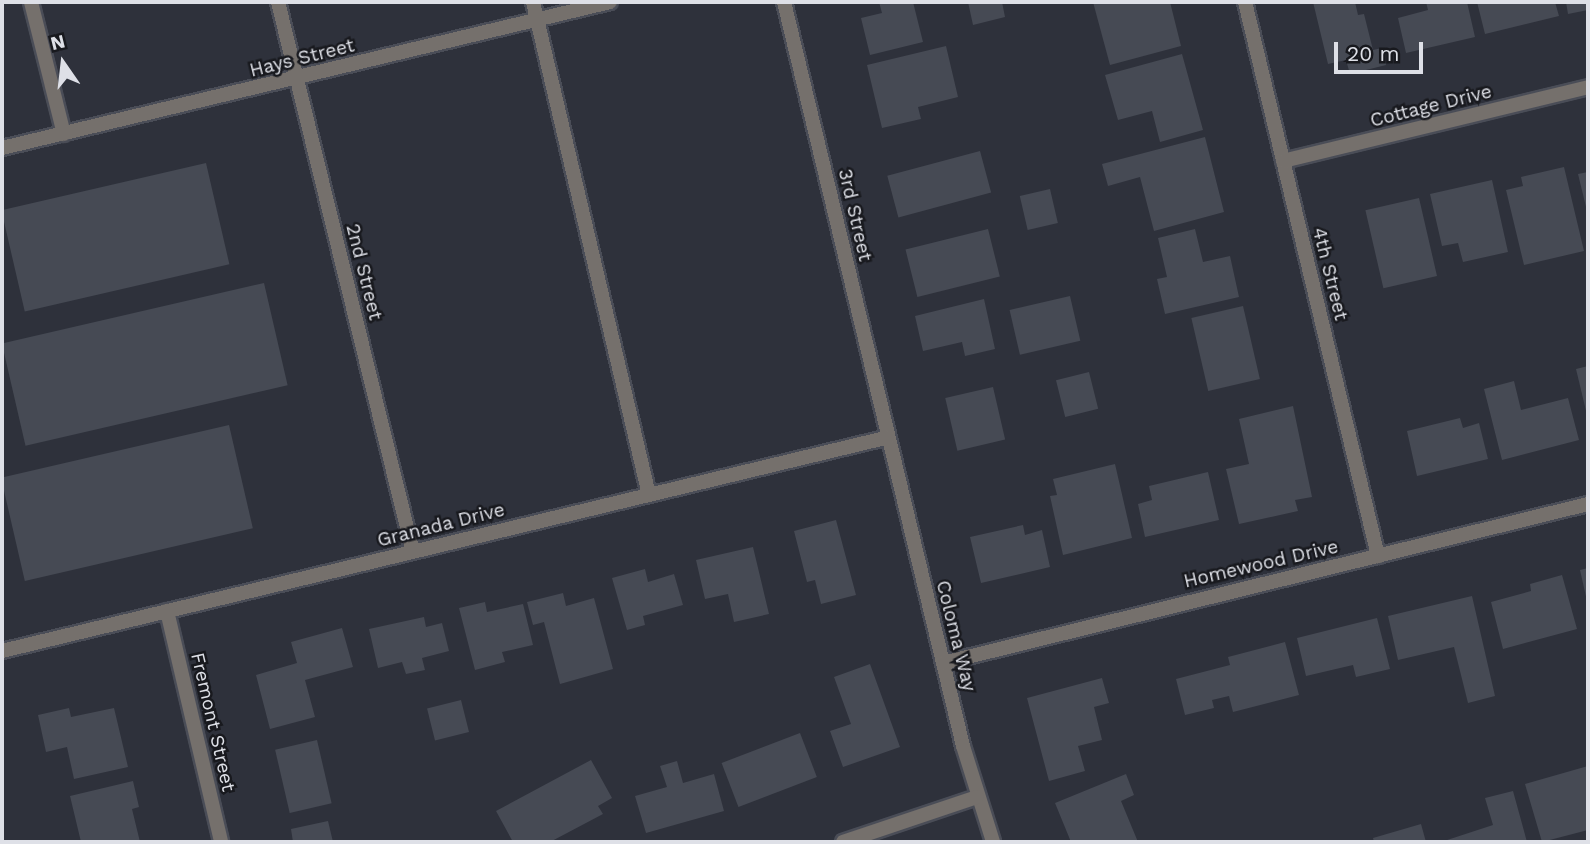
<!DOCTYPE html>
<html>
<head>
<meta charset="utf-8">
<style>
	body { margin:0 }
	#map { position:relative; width:1590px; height:844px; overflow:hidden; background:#2e313b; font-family:"Work Sans",sans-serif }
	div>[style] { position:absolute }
	.building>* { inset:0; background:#464a54; transform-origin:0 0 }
	.roads { filter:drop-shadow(2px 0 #4a4d57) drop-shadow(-2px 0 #4a4d57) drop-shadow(0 2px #4a4d57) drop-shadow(0 -2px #4a4d57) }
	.service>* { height:14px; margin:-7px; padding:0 7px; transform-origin:7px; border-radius:7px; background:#75706c }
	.minor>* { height:14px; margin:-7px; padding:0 7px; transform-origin:7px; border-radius:7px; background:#75706c }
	span { translate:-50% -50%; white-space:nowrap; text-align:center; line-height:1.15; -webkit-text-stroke:5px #18191e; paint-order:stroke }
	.street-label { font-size:19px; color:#dee0e7 }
	.frame { position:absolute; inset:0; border:4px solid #dee0e7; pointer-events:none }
	.north { position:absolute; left:28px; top:28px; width:70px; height:70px; -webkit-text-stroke:5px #18191e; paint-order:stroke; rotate:346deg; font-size:19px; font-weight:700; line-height:28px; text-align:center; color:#dee0e7 }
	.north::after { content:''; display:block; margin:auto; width:24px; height:32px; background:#dee0e7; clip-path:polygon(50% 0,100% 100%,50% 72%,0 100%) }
	.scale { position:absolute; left:1334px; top:42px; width:89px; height:32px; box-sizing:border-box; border:4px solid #dee0e7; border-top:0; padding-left:9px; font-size:21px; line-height:24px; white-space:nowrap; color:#dee0e7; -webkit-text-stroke:5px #18191e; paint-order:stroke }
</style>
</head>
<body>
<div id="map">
	<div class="building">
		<i style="clip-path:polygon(879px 2px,913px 2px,923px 42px,870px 55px,861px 18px,882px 13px)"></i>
		<i style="clip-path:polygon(968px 2px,1002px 2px,1005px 17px,973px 25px)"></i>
		<i style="clip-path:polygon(1093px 2px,1170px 2px,1181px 46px,1110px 65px)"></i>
		<i style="clip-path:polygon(1313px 2px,1355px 2px,1358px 15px,1364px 14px,1373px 50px,1382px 48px,1386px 65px,1350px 74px,1346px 60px,1328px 64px)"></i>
		<i style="clip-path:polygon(1426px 2px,1467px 2px,1475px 37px,1406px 53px,1398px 18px,1428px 10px)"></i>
		<i style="clip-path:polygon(1477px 2px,1555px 2px,1559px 16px,1485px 34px)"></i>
		<i style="clip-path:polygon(1566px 2px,1588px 2px,1588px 10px,1568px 14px)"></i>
		<i style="clip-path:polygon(946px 46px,958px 97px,918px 107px,921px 119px,882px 128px,867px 65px)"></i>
		<i style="clip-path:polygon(1182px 54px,1203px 130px,1160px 142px,1152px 111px,1118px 120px,1105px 75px)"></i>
		<i style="clip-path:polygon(1205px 137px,1224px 212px,1154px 231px,1140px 177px,1108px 186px,1102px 164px)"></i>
		<i style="left:980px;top:151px;width:43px;height:96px;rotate:75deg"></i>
		<i style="left:206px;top:163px;width:104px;height:210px;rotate:77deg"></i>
		<i style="clip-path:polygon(1564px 167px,1584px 251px,1524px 265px,1506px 190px,1523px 186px,1521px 177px)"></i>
		<i style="clip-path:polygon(1588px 172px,1588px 211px,1587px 211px,1578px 174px)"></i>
		<i style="clip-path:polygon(1492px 180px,1508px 252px,1463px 262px,1458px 243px,1442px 246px,1430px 194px)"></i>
		<i style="left:1050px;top:189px;width:35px;height:31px;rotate:77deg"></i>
		<i style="left:1419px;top:198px;width:80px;height:55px;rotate:77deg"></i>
		<i style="left:988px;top:229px;width:49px;height:85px;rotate:76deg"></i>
		<i style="clip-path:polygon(1195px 229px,1203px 262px,1230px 256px,1239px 297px,1165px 314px,1157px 279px,1167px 277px,1158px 238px)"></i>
		<i style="left:264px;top:283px;width:105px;height:269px;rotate:77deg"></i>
		<i style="left:1070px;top:296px;width:46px;height:62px;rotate:77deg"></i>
		<i style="clip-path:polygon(984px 299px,995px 349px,965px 356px,962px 342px,923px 351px,915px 316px)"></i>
		<i style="left:1243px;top:306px;width:75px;height:53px;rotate:77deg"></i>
		<i style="clip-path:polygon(1588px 366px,1588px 415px,1587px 415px,1576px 369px)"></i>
		<i style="left:1089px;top:372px;width:38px;height:34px;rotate:76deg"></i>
		<i style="clip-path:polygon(1514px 381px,1521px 410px,1568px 398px,1579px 440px,1502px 460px,1484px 389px)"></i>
		<i style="left:993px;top:387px;width:54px;height:49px;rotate:77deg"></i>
		<i style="clip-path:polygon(1293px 406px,1312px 497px,1295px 500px,1298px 511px,1239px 524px,1226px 469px,1249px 464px,1239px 419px)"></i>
		<i style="clip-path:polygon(1460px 418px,1463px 428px,1479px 423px,1488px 459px,1417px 476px,1407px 431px)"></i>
		<i style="left:229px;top:425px;width:106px;height:234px;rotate:77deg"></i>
		<i style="clip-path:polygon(1115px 464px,1132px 538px,1063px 555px,1050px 496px,1057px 495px,1053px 479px)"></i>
		<i style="clip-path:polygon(1208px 472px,1219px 520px,1145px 537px,1138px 504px,1152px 500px,1149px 486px)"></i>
		<i style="clip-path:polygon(836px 520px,856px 595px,821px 604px,815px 580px,807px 582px,794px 531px)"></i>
		<i style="clip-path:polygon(1023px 525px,1025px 535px,1042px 530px,1050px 567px,981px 583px,970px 537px)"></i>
		<i style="clip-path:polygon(753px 547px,769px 614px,734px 622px,728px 594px,705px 599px,696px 560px)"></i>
		<i style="clip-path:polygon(1588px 568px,1588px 601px,1587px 601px,1580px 570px)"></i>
		<i style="clip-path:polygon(645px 569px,648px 582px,674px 574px,683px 605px,643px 616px,645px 625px,627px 630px,612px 578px)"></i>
		<i style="clip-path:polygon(1562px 575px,1577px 629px,1503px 649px,1491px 602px,1531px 591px,1530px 584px)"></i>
		<i style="clip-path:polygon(563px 593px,566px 606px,594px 598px,613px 669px,560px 684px,544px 622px,533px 625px,527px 602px)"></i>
		<i style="clip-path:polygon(1472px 596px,1495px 696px,1468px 703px,1454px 647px,1398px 660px,1388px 616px)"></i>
		<i style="clip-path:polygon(485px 602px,487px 612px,523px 604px,533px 645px,502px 652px,505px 662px,475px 670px,459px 608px)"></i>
		<i style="clip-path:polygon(424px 617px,426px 627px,442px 623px,449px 651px,422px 658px,425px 670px,406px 674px,402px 662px,378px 668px,369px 629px)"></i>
		<i style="clip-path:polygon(1377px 618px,1390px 669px,1356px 677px,1353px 665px,1306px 676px,1297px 638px)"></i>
		<i style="clip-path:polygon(342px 628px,353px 667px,305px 680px,315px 717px,270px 729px,256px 675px,297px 663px,291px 642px)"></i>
		<i style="clip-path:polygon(1285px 642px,1299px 695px,1233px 712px,1229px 696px,1212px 700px,1214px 708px,1185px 715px,1176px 679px,1230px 665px,1228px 657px)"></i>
		<i style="clip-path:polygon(870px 664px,900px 747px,843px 767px,830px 731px,851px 724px,834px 677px)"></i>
		<i style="clip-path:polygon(1102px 678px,1109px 703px,1094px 707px,1102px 740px,1078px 746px,1085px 771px,1049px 781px,1027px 698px)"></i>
		<i style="left:461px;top:700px;width:33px;height:35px;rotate:76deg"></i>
		<i style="clip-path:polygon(69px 708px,71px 717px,114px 708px,128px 767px,74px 779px,67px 747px,46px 752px,38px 715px)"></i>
		<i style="left:800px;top:733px;width:47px;height:84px;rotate:69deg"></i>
		<i style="left:317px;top:740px;width:65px;height:43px;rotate:77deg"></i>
		<i style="clip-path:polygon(591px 760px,612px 798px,598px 806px,603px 814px,550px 842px,513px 842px,496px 811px)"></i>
		<i style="clip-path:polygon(677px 761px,683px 783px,714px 774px,724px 811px,646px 833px,635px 796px,667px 787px,660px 766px)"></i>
		<i style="clip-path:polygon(1588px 766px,1588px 830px,1542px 842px,1525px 784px)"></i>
		<i style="clip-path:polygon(1126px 774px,1134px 795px,1121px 801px,1138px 842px,1071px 842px,1055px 803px)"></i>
		<i style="clip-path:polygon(133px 781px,139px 807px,132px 809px,140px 842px,81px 842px,70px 796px)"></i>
		<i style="clip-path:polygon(1513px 791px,1527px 842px,1441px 842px,1493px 825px,1485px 798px)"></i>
		<i style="clip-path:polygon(328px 821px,333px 842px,293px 842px,291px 829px)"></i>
		<i style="clip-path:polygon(1421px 824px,1426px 842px,1374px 842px,1373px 838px)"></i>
	</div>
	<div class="roads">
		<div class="service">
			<i style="left:31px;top:2px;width:136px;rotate:76deg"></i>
			<i style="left:533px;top:2px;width:506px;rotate:76.76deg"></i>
		</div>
		<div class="minor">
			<i style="left:278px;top:2px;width:566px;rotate:76.21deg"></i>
			<i style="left:784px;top:2px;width:765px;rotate:76.47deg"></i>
			<i style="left:963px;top:746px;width:101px;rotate:72.6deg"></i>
			<i style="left:1245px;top:2px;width:570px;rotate:76.5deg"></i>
			<i style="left:2px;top:148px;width:625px;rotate:-13.5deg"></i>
			<i style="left:1283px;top:161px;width:314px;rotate:-13.6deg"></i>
			<i style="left:167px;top:611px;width:237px;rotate:76.8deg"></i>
			<i style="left:2px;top:651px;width:912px;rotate:-13.56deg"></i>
			<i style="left:943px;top:663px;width:664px;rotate:-13.85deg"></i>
			<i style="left:843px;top:842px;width:141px;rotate:-18.6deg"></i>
		</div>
	</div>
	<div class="street-label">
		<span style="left:302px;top:58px;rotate:-14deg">Hays Street</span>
		<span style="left:1431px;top:106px;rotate:-14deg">Cottage Drive</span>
		<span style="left:855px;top:215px;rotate:77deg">3rd Street</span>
		<span style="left:364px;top:272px;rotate:76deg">2nd Street</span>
		<span style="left:1330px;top:274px;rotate:76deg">4th Street</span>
		<span style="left:441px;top:525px;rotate:-14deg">Granada Drive</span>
		<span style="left:1261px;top:564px;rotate:-13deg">Homewood Drive</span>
		<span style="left:956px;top:636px;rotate:76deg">Coloma Way</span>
		<span style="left:213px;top:722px;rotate:77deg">Fremont Street</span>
	</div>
	<div class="frame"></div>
	<div class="north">N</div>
	<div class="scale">20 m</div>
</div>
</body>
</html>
